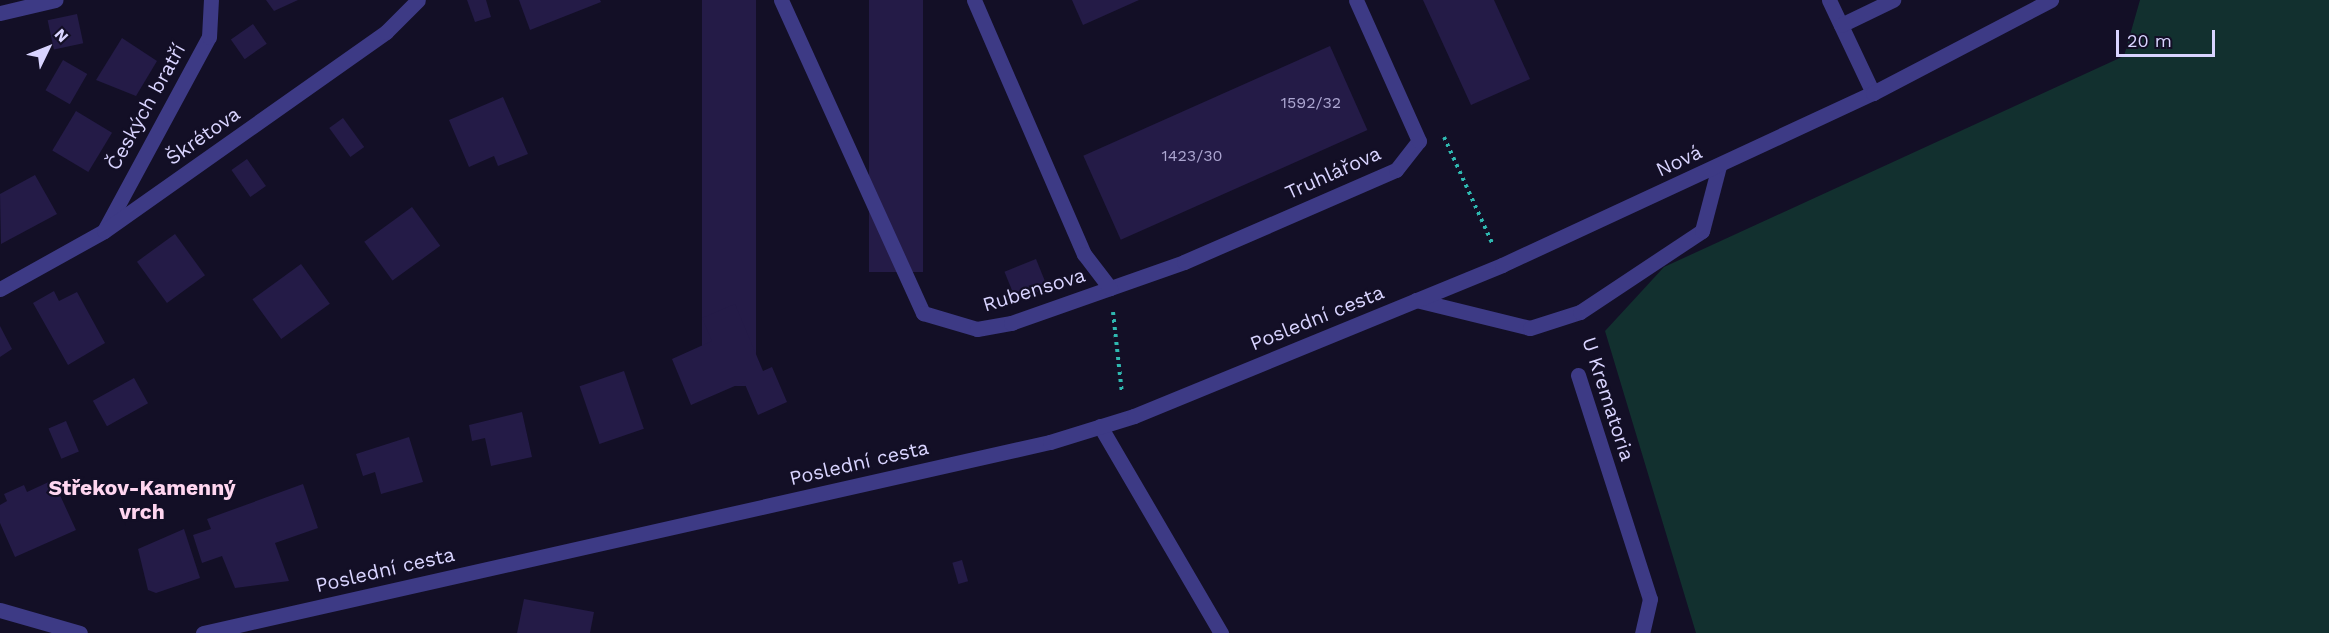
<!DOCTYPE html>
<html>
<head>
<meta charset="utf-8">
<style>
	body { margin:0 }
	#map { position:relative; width:2329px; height:633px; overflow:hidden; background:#130f26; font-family:"Work Sans",sans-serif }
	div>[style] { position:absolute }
	.green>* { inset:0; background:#12302f }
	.building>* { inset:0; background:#241b47; transform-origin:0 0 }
	.path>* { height:4px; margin-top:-2px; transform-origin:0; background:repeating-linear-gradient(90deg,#2fb8b0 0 3px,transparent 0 7.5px) }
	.minor>* { height:15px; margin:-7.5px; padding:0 7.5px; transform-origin:7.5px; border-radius:7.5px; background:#3d3a85 }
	span { translate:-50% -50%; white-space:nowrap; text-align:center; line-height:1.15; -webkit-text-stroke:4.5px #130f26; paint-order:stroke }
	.number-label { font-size:16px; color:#aca6d1 }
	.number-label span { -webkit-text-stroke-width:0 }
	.street-label { font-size:20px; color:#d9d4ff }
	.neighbourhood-label { font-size:21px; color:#ffd6f0; font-weight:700 }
	.north { position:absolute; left:18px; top:18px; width:60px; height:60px; -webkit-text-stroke:4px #130f26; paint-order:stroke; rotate:47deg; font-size:16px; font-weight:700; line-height:24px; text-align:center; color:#d9d4ff }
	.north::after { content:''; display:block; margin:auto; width:21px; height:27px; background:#d9d4ff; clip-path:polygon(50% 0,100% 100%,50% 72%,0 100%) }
	.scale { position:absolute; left:2116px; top:30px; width:99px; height:27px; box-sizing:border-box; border:3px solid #d9d4ff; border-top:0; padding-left:8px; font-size:18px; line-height:21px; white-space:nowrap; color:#d9d4ff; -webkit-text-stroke:4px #130f26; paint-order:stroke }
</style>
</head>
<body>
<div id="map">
	<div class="green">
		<i style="clip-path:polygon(2140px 0,2329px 0,2329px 633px,1696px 633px,1605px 331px,1664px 267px,2124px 56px)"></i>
	</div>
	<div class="building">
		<i style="clip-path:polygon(266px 0,298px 0,274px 11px)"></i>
		<i style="clip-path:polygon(467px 0,486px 0,491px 17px,475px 22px)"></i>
		<i style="clip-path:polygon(519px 0,600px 0,601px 2px,530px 30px)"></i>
		<i style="left:702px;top:0;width:54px;height:386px"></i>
		<i style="left:869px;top:0;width:54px;height:272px"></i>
		<i style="clip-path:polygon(1072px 0,1139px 0,1083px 25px)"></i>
		<i style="clip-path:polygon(1423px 0,1494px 0,1530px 79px,1471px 105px)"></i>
		<i style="left:77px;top:14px;width:30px;height:30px;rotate:78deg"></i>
		<i style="left:253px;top:24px;width:24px;height:27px;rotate:55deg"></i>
		<i style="clip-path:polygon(122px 38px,157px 61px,136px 96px,96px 80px)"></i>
		<i style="left:1330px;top:46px;width:92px;height:270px;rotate:66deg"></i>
		<i style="left:63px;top:60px;width:28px;height:35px;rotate:30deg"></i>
		<i style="clip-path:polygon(503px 97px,528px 154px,498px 166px,494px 156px,469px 167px,449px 120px)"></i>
		<i style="left:76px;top:111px;width:42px;height:46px;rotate:31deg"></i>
		<i style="left:343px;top:118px;width:36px;height:17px;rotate:54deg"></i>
		<i style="left:247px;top:159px;width:33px;height:19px;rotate:55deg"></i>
		<i style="clip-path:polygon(35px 175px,57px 214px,1px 244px,0 194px)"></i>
		<i style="left:412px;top:207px;width:48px;height:59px;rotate:54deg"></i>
		<i style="left:175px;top:234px;width:51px;height:47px;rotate:54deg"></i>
		<i style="left:1036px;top:259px;width:31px;height:34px;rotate:68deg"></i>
		<i style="left:301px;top:264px;width:49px;height:60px;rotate:54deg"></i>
		<i style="clip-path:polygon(54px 291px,59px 301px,77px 292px,105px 343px,68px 365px,33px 303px)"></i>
		<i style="clip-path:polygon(735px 304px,763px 371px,772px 367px,787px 402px,758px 415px,744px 382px,691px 405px,672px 359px,712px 341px,702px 318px)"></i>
		<i style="clip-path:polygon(0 326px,12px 349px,0 357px)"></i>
		<i style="left:624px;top:371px;width:61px;height:47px;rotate:71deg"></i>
		<i style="left:134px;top:378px;width:29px;height:47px;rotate:61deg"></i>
		<i style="clip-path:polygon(522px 412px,532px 457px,491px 466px,485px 438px,472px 441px,469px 425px)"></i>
		<i style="left:66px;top:421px;width:33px;height:19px;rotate:67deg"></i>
		<i style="clip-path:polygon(409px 437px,423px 482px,381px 494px,375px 472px,363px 476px,356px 454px)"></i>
		<i style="clip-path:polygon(53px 480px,76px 530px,15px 557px,0 523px,0 505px,7px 501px,4px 494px,24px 485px,27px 492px)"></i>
		<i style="clip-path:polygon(303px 484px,318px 528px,275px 543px,289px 581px,235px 588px,222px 556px,202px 563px,193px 535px,211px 529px,207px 519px)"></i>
		<i style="clip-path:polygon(184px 529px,200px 578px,156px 593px,148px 590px,138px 549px)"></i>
		<i style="left:962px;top:560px;width:22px;height:10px;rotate:74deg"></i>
		<i style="clip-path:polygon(524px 599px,594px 612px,590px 633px,517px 633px)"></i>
	</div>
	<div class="path">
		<i style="left:1444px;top:137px;width:119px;rotate:65.6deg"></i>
		<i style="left:1113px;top:312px;width:82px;rotate:83.7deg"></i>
	</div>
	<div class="minor">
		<i style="left:781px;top:0;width:344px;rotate:65.6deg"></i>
		<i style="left:923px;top:313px;width:56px;rotate:16.5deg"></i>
		<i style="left:977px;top:329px;width:35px;rotate:-10deg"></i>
		<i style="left:1011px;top:323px;width:183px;rotate:-19.4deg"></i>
		<i style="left:1184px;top:262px;width:231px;rotate:-23.5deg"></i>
		<i style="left:1396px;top:170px;width:37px;rotate:-52deg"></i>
		<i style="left:1419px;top:141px;width:154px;rotate:-114.1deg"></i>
		<i style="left:974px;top:0;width:277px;rotate:66.6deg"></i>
		<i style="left:1084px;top:254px;width:43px;rotate:52.6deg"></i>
		<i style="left:1829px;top:0;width:103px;rotate:64.7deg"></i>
		<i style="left:0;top:13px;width:57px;rotate:-13.3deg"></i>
		<i style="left:1841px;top:25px;width:58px;rotate:-25.7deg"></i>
		<i style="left:105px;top:229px;width:218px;rotate:-61.6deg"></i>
		<i style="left:209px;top:37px;width:37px;rotate:-87deg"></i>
		<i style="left:0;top:289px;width:119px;rotate:-29.1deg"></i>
		<i style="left:104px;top:231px;width:345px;rotate:-35.2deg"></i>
		<i style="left:386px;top:32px;width:45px;rotate:-45deg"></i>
		<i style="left:1416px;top:300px;width:117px;rotate:13.8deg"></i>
		<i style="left:1530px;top:328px;width:52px;rotate:-17.7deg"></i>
		<i style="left:1580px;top:312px;width:146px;rotate:-33.6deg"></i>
		<i style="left:1702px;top:231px;width:67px;rotate:-75.3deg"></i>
		<i style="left:1578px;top:375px;width:235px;rotate:72.2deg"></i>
		<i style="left:1650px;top:599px;width:35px;rotate:103deg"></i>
		<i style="left:1100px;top:426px;width:240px;rotate:59.7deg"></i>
		<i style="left:0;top:610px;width:83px;rotate:16deg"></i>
		<i style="left:203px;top:633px;width:868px;rotate:-12.71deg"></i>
		<i style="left:1050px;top:442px;width:88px;rotate:-17.2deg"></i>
		<i style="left:1134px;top:416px;width:398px;rotate:-22.3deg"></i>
		<i style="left:1502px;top:265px;width:409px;rotate:-24.9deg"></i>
		<i style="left:1873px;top:93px;width:201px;rotate:-27.6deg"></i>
	</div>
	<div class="number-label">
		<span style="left:1311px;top:103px">1592/32</span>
		<span style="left:1192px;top:156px">1423/30</span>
	</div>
	<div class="street-label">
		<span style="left:146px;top:107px;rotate:-61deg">Českých bratří</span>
		<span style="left:203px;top:136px;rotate:-35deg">Škrétova</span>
		<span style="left:1679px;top:161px;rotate:-25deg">Nová</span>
		<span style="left:1333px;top:173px;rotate:-24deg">Truhlářova</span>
		<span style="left:1034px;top:290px;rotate:-17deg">Rubensova</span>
		<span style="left:1317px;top:318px;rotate:-22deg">Poslední cesta</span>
		<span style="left:1608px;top:399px;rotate:72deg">U Krematoria</span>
		<span style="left:859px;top:463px;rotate:-13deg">Poslední cesta</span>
		<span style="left:385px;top:570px;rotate:-13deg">Poslední cesta</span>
	</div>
	<div class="neighbourhood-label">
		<span style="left:142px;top:500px">Střekov-Kamenný<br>vrch</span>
	</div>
	<div class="north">N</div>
	<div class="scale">20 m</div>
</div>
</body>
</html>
